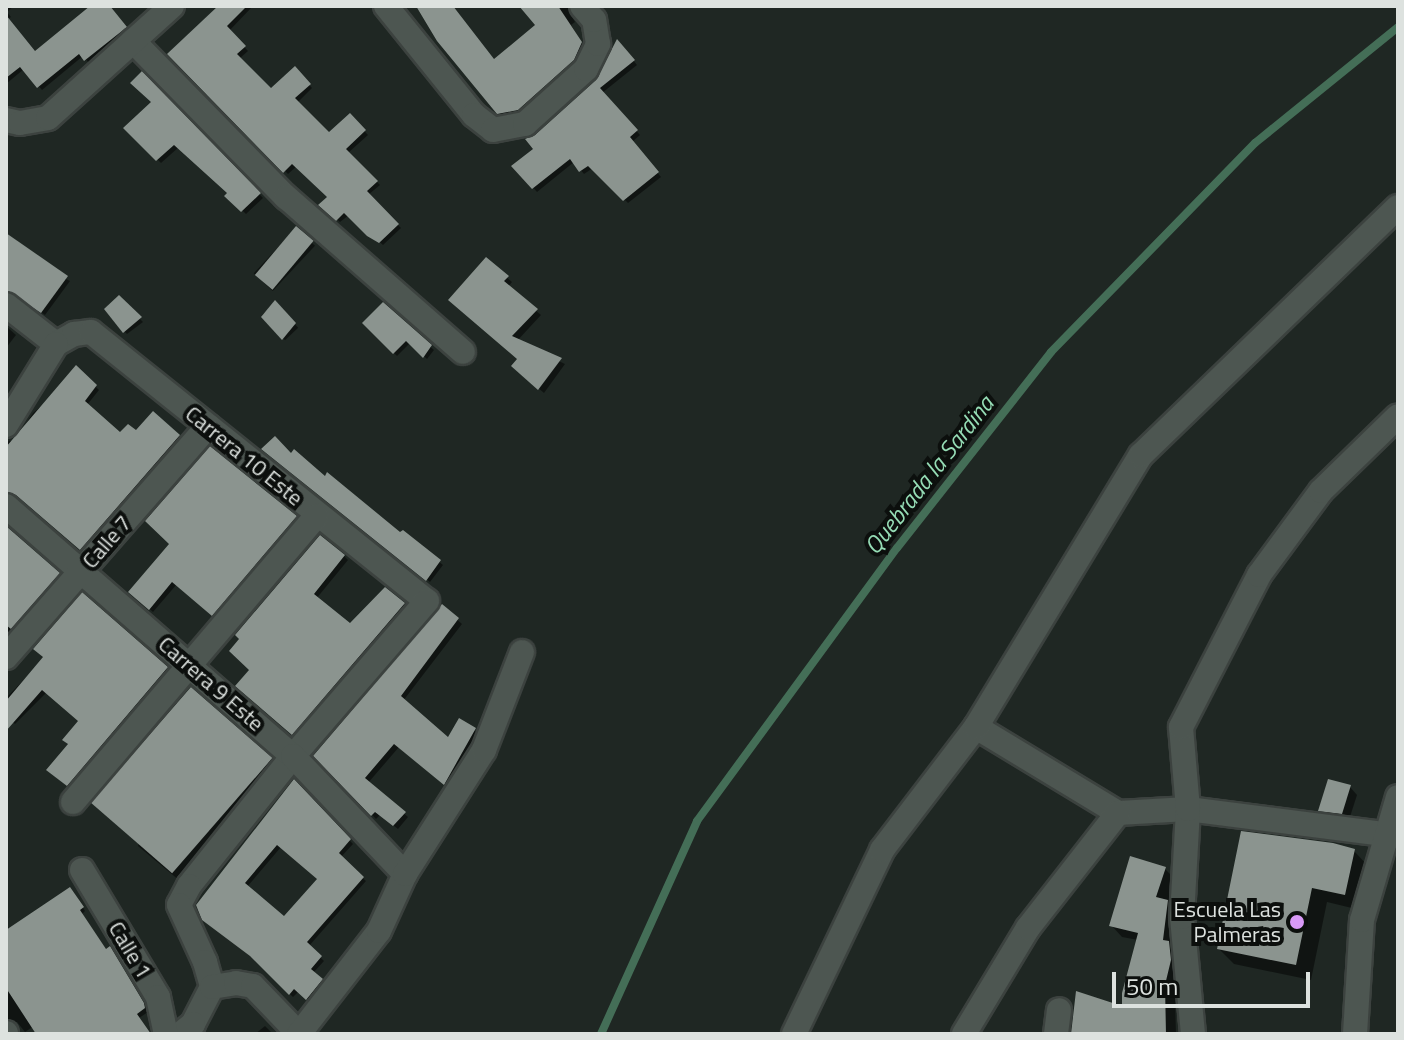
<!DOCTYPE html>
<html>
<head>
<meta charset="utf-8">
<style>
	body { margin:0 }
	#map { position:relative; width:1404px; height:1040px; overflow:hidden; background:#1f2723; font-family:"Titillium Web",sans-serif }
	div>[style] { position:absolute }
	.shadow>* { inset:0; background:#0007; transform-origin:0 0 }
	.stream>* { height:8px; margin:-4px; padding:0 4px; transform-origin:4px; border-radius:4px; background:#446e57 }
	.building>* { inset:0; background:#8b948f; transform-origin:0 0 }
	.roads { filter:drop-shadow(2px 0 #3c423f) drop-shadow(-2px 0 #3c423f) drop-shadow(0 2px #3c423f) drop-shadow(0 -2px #3c423f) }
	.street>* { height:24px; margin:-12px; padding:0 12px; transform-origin:12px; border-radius:12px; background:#4d5651 }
	.dots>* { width:22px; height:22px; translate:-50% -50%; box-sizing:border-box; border:4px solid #0c0f0d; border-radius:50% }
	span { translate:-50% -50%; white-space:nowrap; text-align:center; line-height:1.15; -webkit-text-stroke:8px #0c0f0d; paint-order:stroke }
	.street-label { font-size:22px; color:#dde2df }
	.poi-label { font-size:22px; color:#dde2df }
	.right { translate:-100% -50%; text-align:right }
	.water-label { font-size:24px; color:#95dcb5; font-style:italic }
	.frame { position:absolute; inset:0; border:8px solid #dde2df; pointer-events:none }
	.scale { position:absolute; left:1112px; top:972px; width:198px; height:36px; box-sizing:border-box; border:4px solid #dde2df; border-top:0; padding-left:10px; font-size:24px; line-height:28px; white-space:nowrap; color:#dde2df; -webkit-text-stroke:6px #0c0f0d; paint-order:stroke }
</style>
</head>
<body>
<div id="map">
	<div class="shadow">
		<i style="clip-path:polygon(6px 6px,14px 6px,7px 12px,11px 17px,8px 19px,35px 53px,96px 6px,108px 6px,128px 31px,89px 63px,83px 56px,42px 90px,24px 69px,6px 84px)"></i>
		<i style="clip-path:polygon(222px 6px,253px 6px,229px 31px,248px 51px,239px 59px,271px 91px,295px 69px,312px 88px,297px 103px,329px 135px,353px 119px,368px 135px,348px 153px,380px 185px,368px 195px,401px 228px,383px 245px,349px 215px,340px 222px,321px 205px,330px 197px,297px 166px,288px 174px,170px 54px)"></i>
		<i style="clip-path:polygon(419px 6px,445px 6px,494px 61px,537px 26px,521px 6px,572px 6px,570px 13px,575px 22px,571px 25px,585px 47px,577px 64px,522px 113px,502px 117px)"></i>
		<i style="clip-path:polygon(618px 42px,637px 65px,602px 93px,640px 135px,632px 142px,661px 177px,628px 203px,593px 168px,584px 174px,574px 162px,537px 192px,514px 166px,536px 149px,536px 137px,598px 81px)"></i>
		<i style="clip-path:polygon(142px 74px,263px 198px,246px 214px,227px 196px,229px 193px,179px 147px,161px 163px,126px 128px,154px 102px)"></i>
		<i style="left:296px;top:228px;width:26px;height:62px;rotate:43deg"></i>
		<i style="clip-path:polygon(6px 249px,70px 281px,45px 315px,14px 293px,6px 296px)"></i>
		<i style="clip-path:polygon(486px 260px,512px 282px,508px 287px,541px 315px,517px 341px,565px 364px,544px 393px,518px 371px,520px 359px)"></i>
		<i style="clip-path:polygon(119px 298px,143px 322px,127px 334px,124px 331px)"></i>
		<i style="left:275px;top:303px;width:34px;height:18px;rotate:47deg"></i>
		<i style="clip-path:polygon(383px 305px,434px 350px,427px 359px,410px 343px,397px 356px,365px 323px)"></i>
		<i style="clip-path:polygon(6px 326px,16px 335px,6px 348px)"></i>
		<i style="clip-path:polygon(76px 368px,99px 390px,87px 405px,121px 435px,136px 433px,153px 414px,182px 439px,84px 552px,45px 518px,6px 470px,6px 442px,15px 440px,33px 413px,54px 395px)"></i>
		<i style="clip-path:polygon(267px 452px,291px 456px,401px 535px,403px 532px,443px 565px,430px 582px)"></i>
		<i style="clip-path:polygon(295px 517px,298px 520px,216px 617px,177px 584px,153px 612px,131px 592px)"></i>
		<i style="clip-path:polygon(6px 526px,62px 578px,6px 645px)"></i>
		<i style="clip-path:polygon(344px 556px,348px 560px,316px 599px,350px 625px,385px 589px,408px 608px,296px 737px,238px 686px)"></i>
		<i style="clip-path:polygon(83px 595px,170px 672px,71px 789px,53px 773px,80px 721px,47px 692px,15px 724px,6px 716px,6px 698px,45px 658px)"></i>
		<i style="clip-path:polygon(442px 606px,462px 624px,403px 701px,449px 740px,460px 721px,479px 734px,449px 787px,399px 747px,368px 783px,408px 817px,398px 829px,380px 815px,376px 819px,316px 755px)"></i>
		<i style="clip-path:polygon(191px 690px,274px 763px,180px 881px,138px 846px)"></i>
		<i style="clip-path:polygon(evenodd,294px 782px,353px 844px,340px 858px,366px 881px,309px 946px,324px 961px,313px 973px,324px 984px,311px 1002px,299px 991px,293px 997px,198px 906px,294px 782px,281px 847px,319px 879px,284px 918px,247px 887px,281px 847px)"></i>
		<i style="clip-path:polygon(1350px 787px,1357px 795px,1349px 820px,1328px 818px,1321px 810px)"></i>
		<i style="clip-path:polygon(1354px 851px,1369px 867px,1360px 910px,1327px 902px,1311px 980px,1234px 964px,1219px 949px)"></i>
		<i style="clip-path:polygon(1165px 869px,1176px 880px,1168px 904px,1178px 914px,1182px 972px,1175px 997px,1176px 1034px,1118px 1034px,1138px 940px,1122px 937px,1111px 925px)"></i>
		<i style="clip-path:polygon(74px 893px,85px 911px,82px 914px,107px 951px,113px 952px,147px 1008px,148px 1012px,139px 1018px,150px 1034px,39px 1034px,34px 1026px,25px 1032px,17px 1022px,6px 1023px,6px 924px,10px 930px)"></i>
		<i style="clip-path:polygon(265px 1026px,273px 1034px,255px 1034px)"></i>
	</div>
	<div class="stream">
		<i style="left:601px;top:1034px;width:234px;rotate:-65.7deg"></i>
		<i style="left:697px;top:821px;width:338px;rotate:-53.8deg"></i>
		<i style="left:897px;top:548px;width:249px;rotate:-51.8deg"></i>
		<i style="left:1051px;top:352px;width:292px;rotate:-45.7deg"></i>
		<i style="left:1255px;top:143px;width:184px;rotate:-39deg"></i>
	</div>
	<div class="building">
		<i style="clip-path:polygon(90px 6px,110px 6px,127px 27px,84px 61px,79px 54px,37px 88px,20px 67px,6px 78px,6px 15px,35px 51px)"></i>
		<i style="clip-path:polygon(218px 6px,247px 6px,227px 26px,246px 46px,237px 54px,271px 88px,295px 66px,311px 84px,295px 98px,329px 132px,350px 113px,366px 130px,346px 149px,378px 181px,367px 191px,399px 224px,379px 243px,367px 236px,344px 213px,336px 221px,318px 205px,327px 197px,292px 164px,283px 173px,167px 54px)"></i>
		<i style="clip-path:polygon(416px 6px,453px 6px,494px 59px,535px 25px,519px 6px,558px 6px,582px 42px,574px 60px,518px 110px,497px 114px,437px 41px)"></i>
		<i style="clip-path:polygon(617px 39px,635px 60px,600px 88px,638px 130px,630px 137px,659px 172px,623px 201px,588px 166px,579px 172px,570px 159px,532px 189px,511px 166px,533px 149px,525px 139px,535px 135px,596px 80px)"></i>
		<i style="clip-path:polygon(142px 71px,261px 193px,241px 212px,224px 196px,227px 193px,174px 145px,156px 161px,123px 128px,151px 102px,130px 83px)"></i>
		<i style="left:296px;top:226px;width:23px;height:64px;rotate:40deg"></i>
		<i style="clip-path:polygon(6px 233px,68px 276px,41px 313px,6px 290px)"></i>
		<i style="clip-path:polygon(486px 257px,509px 276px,504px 281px,538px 309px,512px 336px,562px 358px,538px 390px,511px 366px,517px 359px,448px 300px)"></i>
		<i style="clip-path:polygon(119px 295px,142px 317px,123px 333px,104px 309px)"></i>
		<i style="clip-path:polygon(275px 300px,296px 323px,282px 340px,261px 317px)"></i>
		<i style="clip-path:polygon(383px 302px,432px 345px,423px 358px,406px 341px,393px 354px,362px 323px)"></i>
		<i style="clip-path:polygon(76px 365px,97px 385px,85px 401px,120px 432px,128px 424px,136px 430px,153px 411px,180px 435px,80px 550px,16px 495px,6px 491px,6px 447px)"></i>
		<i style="clip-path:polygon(275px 436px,291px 453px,294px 449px,325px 476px,327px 472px,400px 532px,403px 530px,441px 560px,426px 581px,261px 449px)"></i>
		<i style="clip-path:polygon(210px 446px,297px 516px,212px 616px,172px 582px,149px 610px,128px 592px,169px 544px,145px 521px)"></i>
		<i style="clip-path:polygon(6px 526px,60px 573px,11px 629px,6px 625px)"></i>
		<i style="clip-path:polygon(320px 535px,345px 555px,314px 594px,350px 623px,385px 587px,405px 603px,292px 735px,235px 686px,249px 670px,229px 651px,239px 639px,235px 635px)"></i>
		<i style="clip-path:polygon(82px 592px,168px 667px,67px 786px,46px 770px,68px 744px,62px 740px,78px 721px,42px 690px,6px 731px,6px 701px,43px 657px,33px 649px)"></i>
		<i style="clip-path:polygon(442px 604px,459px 618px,401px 696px,448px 737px,459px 718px,476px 728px,444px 785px,394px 744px,365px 778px,406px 812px,393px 826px,375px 812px,371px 816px,313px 756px)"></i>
		<i style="left:191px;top:687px;width:108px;height:153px;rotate:41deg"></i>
		<i style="clip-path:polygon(evenodd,294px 779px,351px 839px,339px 853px,364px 877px,307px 942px,322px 956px,311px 969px,323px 979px,306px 1000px,294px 989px,289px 995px,250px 956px,202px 920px,196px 905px,294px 779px,277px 845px,317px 879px,284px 916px,245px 883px,277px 845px)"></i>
		<i style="clip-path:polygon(1328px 779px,1351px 785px,1342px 814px,1318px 811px)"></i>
		<i style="clip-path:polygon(1241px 831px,1333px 843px,1355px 849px,1345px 895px,1312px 888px,1296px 965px,1217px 949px)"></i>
		<i style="clip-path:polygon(1130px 856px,1166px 867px,1156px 897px,1168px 900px,1163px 940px,1169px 941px,1171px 960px,1165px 985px,1166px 1034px,1071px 1034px,1076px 991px,1122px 1006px,1122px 993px,1138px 933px,1109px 926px)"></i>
		<i style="clip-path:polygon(70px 887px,84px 907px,80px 910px,106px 949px,110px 946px,144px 1003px,145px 1008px,137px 1014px,151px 1034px,36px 1034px,6px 988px,6px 930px)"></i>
	</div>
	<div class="roads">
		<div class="street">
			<i style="left:386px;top:6px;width:140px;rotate:51.1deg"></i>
			<i style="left:474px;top:115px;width:24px;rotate:38deg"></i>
			<i style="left:493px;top:130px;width:33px;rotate:-11deg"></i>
			<i style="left:525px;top:124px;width:82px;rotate:-42deg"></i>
			<i style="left:586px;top:69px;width:28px;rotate:-64deg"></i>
			<i style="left:598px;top:44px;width:24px;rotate:-99deg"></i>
			<i style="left:594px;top:20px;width:18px;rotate:-131deg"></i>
			<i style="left:133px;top:41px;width:219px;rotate:45.6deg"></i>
			<i style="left:286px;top:197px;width:235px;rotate:41.2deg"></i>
			<i style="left:6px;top:120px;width:14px;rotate:12deg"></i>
			<i style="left:20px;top:123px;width:28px;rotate:-10deg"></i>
			<i style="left:48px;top:118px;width:167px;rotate:-42.1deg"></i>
			<i style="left:6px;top:305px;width:63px;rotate:38deg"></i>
			<i style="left:56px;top:344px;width:21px;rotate:-29deg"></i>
			<i style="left:74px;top:334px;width:17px;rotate:-7deg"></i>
			<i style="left:91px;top:332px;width:430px;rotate:38.7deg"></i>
			<i style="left:427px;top:601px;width:205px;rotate:130.8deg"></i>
			<i style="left:293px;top:756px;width:166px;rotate:128.7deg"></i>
			<i style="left:189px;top:886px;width:21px;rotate:118deg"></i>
			<i style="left:179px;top:905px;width:63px;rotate:65.5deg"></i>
			<i style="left:205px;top:962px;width:26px;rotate:74deg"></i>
			<i style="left:212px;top:987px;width:42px;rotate:117.2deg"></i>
			<i style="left:193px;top:1024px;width:16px;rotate:142deg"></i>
			<i style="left:6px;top:425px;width:95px;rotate:-58.3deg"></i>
			<i style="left:6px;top:506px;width:381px;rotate:41.1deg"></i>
			<i style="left:293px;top:756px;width:163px;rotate:46.5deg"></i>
			<i style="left:6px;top:657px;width:307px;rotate:-48.8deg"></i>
			<i style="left:976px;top:727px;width:166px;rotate:31.2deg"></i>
			<i style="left:1118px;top:813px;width:70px;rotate:-3.3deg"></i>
			<i style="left:1188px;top:809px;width:212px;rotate:7.3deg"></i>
			<i style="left:73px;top:802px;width:375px;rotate:-49.6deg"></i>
			<i style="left:82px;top:870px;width:148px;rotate:59.1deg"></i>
			<i style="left:158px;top:997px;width:38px;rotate:78deg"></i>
			<i style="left:212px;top:987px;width:24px;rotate:-9deg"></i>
			<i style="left:236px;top:983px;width:17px;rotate:10deg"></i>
			<i style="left:253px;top:986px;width:66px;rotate:46.2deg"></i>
			<i style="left:6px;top:1033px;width:1px;rotate:90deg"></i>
			<i style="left:299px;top:1034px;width:130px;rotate:-52.2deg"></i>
			<i style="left:379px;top:931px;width:63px;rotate:-65.5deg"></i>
			<i style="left:405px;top:874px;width:147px;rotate:-57.5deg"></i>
			<i style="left:484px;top:750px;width:105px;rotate:-68.8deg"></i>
			<i style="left:794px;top:1034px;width:204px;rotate:-64.4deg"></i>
			<i style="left:882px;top:850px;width:155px;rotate:-52.6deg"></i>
			<i style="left:976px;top:727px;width:318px;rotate:-58.8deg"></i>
			<i style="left:1141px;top:455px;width:357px;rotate:-44deg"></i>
			<i style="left:964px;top:1034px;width:124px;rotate:-58.9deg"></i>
			<i style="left:1028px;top:928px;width:146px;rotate:-52deg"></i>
			<i style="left:1056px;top:1034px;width:24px;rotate:-83deg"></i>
			<i style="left:1193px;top:1034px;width:118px;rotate:-95.4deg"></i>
			<i style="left:1182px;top:917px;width:108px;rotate:-86.8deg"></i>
			<i style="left:1188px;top:809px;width:82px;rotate:-94.9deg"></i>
			<i style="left:1181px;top:727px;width:171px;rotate:-62.8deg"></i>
			<i style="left:1259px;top:575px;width:104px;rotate:-53.6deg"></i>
			<i style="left:1321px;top:491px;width:107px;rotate:-44.2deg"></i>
			<i style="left:1355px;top:1034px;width:114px;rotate:-86.5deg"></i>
			<i style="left:1362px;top:920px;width:128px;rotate:-73.7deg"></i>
		</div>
	</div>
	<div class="dots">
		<i style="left:1297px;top:922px;background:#d99af7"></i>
	</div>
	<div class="street-label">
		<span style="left:244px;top:456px;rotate:39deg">Carrera 10 Este</span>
		<span style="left:107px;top:542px;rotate:-49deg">Calle 7</span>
		<span style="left:211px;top:684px;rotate:41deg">Carrera 9 Este</span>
		<span style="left:130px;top:950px;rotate:59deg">Calle 1</span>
	</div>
	<div class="poi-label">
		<span class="right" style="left:1281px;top:922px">Escuela Las<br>Palmeras</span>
	</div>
	<div class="water-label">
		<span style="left:929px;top:475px;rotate:-52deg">Quebrada la Sardina</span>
	</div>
	<div class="frame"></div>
	<div class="scale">50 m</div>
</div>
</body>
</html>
